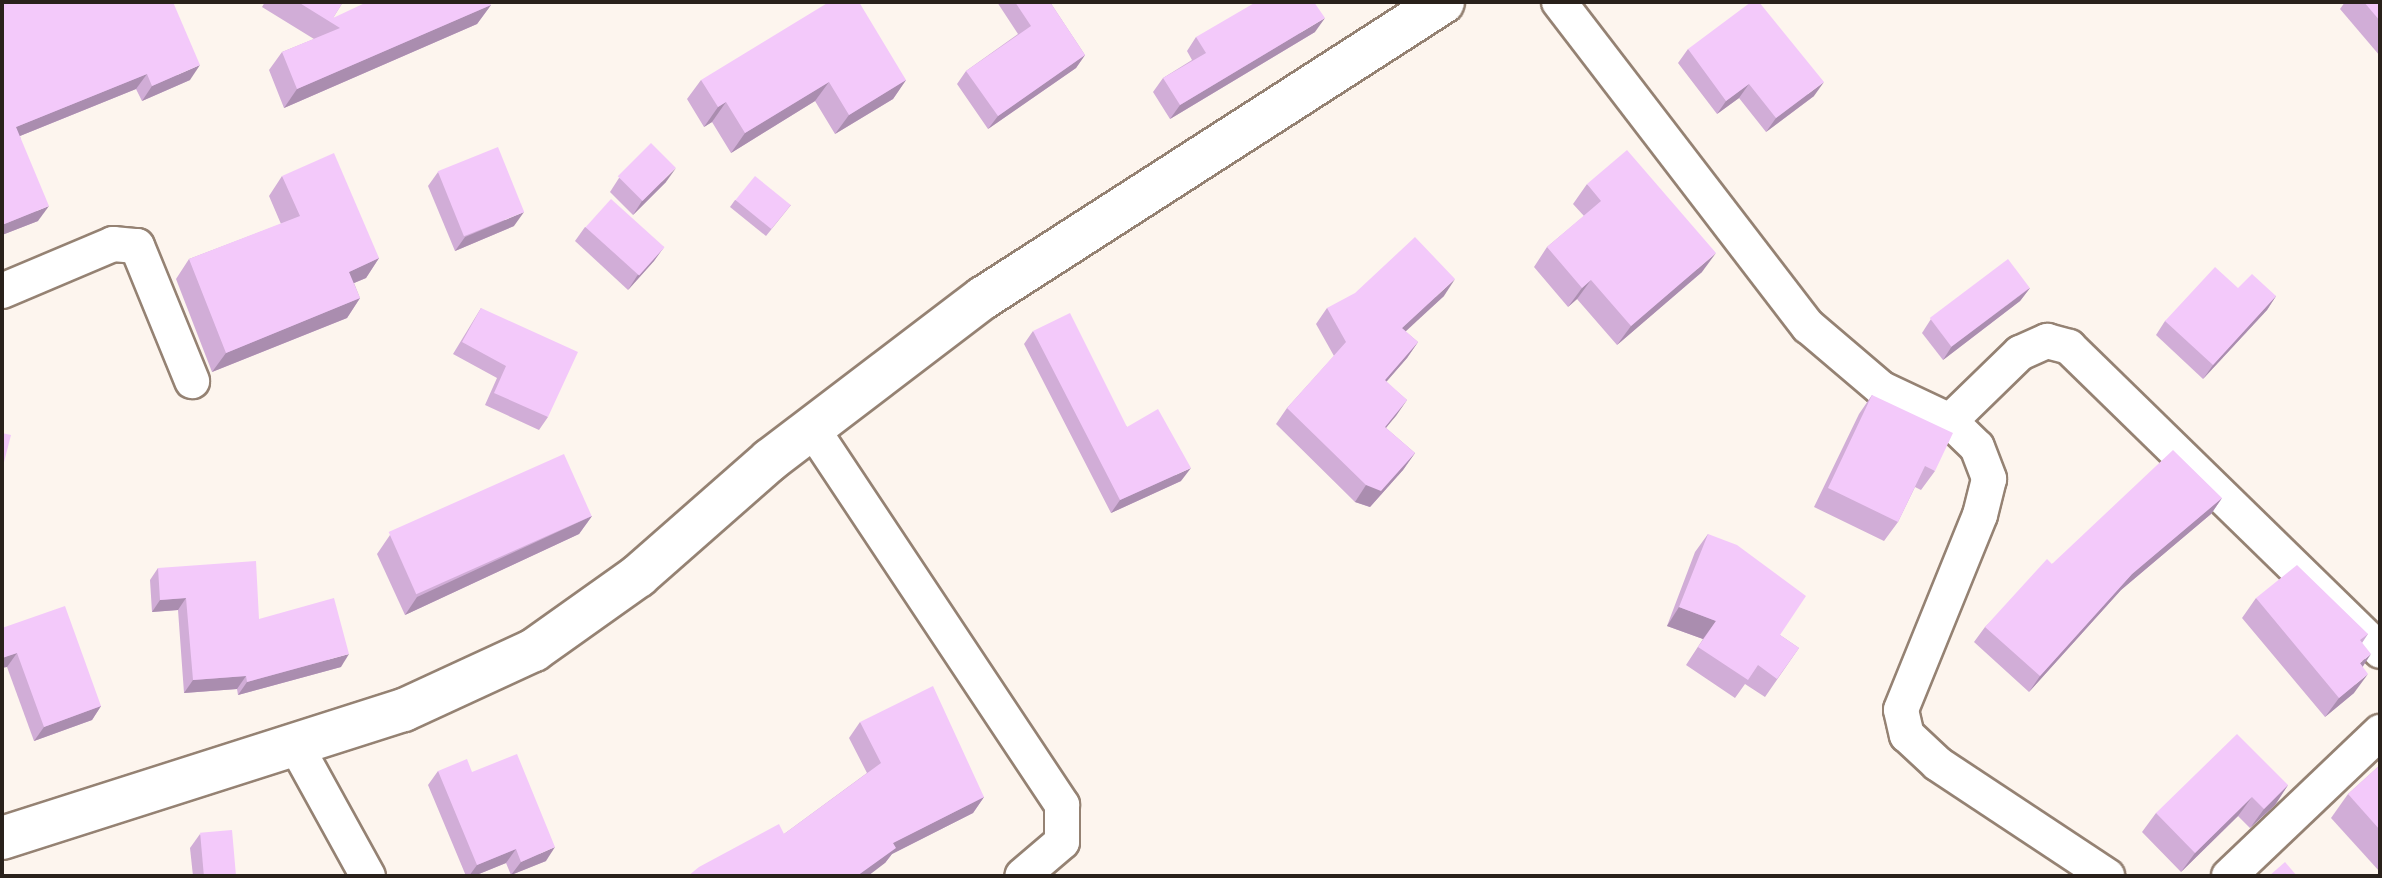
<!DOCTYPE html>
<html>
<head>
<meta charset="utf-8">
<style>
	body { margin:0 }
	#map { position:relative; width:2382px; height:878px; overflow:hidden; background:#fdf5ee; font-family:"Roboto Condensed",sans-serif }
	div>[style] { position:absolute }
	.roads { filter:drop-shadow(2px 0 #958273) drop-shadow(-2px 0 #958273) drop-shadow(0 2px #958273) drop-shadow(0 -2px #958273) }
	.minor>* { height:34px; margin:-17px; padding:0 17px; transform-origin:17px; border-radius:17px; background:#fff }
	.tertiary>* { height:42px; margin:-21px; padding:0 21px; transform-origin:21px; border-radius:21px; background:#fff }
	.wall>* { inset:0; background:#d1add7 }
	.shaded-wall>* { inset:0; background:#aa8daf }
	.building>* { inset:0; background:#f3c9fa; transform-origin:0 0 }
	span { translate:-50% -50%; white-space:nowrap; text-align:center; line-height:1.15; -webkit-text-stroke:7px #fff; paint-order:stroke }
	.frame { position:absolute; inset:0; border:4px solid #29211b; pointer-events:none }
</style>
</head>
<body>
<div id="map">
	<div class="roads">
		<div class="minor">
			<i style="left:1559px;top:2px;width:409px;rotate:52.5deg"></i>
			<i style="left:1808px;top:326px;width:97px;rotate:40.4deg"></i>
			<i style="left:1882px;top:389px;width:75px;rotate:25.2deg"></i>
			<i style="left:1950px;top:421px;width:37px;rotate:44deg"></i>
			<i style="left:1977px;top:447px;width:34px;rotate:69deg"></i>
			<i style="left:1989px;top:479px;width:37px;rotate:104deg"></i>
			<i style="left:1980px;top:515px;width:210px;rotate:112.1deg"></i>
			<i style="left:1901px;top:710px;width:26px;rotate:77deg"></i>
			<i style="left:1907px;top:735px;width:42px;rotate:43.1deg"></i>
			<i style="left:1938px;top:764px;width:203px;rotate:33.5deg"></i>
			<i style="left:2px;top:291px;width:121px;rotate:-22.9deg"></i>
			<i style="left:113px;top:244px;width:24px;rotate:5deg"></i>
			<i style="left:137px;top:246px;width:146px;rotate:67.8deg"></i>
			<i style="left:1950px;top:421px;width:98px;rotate:-44.2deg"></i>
			<i style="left:2020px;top:353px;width:30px;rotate:-24deg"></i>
			<i style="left:2047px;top:341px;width:23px;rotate:15deg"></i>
			<i style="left:2069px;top:347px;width:435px;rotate:44.3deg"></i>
			<i style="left:811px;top:427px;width:454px;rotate:56.4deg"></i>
			<i style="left:1062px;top:805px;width:37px;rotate:90deg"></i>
			<i style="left:1062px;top:842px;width:52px;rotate:139.6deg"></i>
			<i style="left:295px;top:744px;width:151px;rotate:61.1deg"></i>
			<i style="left:2229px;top:876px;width:209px;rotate:-43.6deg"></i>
		</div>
		<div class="tertiary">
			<i style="left:2px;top:838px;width:422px;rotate:-17.7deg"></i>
			<i style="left:404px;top:710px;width:143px;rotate:-24.8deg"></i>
			<i style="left:534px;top:650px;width:128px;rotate:-35.4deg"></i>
			<i style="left:638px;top:576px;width:176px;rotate:-41.3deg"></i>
			<i style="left:770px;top:460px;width:268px;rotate:-37.3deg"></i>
			<i style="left:983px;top:298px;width:547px;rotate:-32.76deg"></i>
		</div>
	</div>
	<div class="wall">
		<i style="clip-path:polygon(2px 2px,190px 80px,142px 101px,136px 89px,20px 136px,38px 221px,2px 235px)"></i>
		<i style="clip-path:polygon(265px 2px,343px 2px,333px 18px,491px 5px,477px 24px,284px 108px,269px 70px,282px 52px,314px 39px,262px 7px)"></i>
		<i style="clip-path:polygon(997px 2px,1050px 2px,1085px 55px,1076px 68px,988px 129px,957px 84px,966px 71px,1018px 34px)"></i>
		<i style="clip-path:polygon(2345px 2px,2380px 2px,2380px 56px,2340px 9px)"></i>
		<i style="clip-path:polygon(1315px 32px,1170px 119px,1153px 92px,1163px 78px,1192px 60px,1187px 51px,1196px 37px)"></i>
		<i style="clip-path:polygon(1688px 49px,1814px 96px,1766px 132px,1739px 98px,1717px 114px,1678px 63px)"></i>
		<i style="clip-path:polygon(701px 80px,906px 80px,893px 99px,835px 134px,815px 101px,731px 153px,712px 122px,704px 127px,687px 99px)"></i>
		<i style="clip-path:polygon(438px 172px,514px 226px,455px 251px,428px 186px)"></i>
		<i style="clip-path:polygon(282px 176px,379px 258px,366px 278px,354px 283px,360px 298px,347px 318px,212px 372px,176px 279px,189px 259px,281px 224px,269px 196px)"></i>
		<i style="clip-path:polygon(619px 178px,666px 182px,633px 215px,610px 192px)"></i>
		<i style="clip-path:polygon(1587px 184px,1702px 272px,1617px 345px,1577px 299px,1568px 307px,1534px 267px,1547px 247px,1584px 216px,1573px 204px)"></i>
		<i style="clip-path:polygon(735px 200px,791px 205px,766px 236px,730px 207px)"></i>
		<i style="clip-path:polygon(585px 227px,664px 247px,654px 261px,628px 290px,575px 241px)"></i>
		<i style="clip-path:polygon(2030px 288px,2020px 301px,1943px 360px,1922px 333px,1931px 319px)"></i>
		<i style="clip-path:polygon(2238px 288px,2276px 296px,2267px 310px,2203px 379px,2156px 335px,2165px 321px)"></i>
		<i style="clip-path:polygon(1444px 296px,1405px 331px,1418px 342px,1407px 358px,1386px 382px,1407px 400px,1386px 428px,1415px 453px,1403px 470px,1370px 507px,1355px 502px,1276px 424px,1287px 408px,1334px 356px,1316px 324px,1327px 308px)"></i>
		<i style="clip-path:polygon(481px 308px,548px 417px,539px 430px,485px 405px,497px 378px,453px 354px)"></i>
		<i style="clip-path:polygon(1033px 331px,1127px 427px,1181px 481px,1111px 513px,1024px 344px)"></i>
		<i style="clip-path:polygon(1872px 395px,1935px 471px,1921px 490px,1915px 487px,1898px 522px,1884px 541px,1814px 507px,1859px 414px)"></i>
		<i style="clip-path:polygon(2222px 498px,2211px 514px,2121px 590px,2029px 692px,1974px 642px,1985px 627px,2052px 564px)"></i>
		<i style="clip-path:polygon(592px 516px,579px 534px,405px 615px,377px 554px,390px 535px)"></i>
		<i style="clip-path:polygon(1708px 534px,1780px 635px,1799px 648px,1765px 697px,1745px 684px,1735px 698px,1686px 665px,1703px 639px,1667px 626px,1695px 552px)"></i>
		<i style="clip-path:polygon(158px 568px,259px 619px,341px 667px,238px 695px,237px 689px,184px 693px,178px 610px,152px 612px,150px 580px)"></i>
		<i style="clip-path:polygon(2256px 598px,2368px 634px,2362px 643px,2354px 693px,2325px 717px,2242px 618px)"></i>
		<i style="clip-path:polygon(2px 628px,101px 706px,92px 720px,34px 741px,7px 667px)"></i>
		<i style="clip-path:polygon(860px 722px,984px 797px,973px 813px,892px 854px,885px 863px,784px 834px,867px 773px,849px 738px)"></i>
		<i style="clip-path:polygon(2380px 765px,2380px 872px,2331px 818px,2348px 794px)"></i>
		<i style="clip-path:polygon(438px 771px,472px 772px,546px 861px,511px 875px,506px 863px,474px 876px,466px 876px,428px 785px)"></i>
		<i style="clip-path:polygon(2288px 785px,2275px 805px,2250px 828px,2238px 816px,2181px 872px,2142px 832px,2156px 813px)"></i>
		<i style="clip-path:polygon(200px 834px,236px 876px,193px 876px,190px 848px)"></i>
	</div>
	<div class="shaded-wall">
		<i style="clip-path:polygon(491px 5px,477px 24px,284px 108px,297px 89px)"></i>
		<i style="clip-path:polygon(1325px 18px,1315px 32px,1170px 119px,1180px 105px)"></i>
		<i style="clip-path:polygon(1085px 55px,1076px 68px,988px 129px,998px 116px)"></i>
		<i style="clip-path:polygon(200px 65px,190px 80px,142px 101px,152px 86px)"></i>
		<i style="clip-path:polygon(147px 74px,136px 89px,5px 142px,16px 127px)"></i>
		<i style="clip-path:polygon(906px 80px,893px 99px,835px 134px,849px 115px)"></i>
		<i style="clip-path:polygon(829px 82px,815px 101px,731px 153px,745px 133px)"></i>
		<i style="clip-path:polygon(1824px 82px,1814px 96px,1766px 132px,1776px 118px)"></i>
		<i style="clip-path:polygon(1749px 84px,1739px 98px,1717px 114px,1726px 101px)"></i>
		<i style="clip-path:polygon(726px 102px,712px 122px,704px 127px,718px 107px)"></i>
		<i style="clip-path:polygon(676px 168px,666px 182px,633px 215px,642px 201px)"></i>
		<i style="clip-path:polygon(49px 206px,38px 221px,2px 235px,2px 225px)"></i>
		<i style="clip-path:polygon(524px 212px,514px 226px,455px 251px,465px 237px)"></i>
		<i style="clip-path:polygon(664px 247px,654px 261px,628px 290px,637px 276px)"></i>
		<i style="clip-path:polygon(1716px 253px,1702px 272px,1617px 345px,1631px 326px)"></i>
		<i style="clip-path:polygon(379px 258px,366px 278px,335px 291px,349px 272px)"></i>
		<i style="clip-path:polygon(1455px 279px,1444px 296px,1391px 345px,1402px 328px)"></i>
		<i style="clip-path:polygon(1591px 280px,1577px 299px,1568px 307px,1582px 288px)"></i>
		<i style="clip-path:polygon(2030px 288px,2020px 301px,1943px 360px,1952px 346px)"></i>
		<i style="clip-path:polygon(2276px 296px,2267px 310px,2203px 379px,2213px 365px)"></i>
		<i style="clip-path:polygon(360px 298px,347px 318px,212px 372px,226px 353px)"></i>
		<i style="clip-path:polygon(1418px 342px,1407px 358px,1374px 396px,1385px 380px)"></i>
		<i style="clip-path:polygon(1407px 400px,1396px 416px,1373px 443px,1385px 427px)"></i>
		<i style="clip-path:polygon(1415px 453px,1403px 470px,1370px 507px,1355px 502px,1366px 485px)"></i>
		<i style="clip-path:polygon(1191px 468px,1181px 481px,1111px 513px,1120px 500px)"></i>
		<i style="clip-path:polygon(2222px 498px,2211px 514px,2121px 590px,2029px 692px,2040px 676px,2132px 574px)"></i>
		<i style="clip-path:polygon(592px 516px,579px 534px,405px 615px,417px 597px)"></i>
		<i style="clip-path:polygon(186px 598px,178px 610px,152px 612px,160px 600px)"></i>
		<i style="clip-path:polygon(1679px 607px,1716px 621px,1703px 639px,1667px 626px)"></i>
		<i style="clip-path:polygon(17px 653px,7px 667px,2px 668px,2px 658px)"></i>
		<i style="clip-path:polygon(349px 654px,341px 667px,238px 695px,247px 682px)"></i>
		<i style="clip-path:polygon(2371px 654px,2358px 674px,2360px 663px)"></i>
		<i style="clip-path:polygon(2368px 674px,2354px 693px,2325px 717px,2339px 698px)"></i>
		<i style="clip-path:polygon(246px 676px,237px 689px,184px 693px,193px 680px)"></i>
		<i style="clip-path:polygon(101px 706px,92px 720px,34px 741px,44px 727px)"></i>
		<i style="clip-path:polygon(2288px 785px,2275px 805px,2250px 828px,2264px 809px)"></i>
		<i style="clip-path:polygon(984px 797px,973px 813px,892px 854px,885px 863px,868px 876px,857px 876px,893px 843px)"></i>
		<i style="clip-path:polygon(2252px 797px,2238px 816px,2181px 872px,2195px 853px)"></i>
		<i style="clip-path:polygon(555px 847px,546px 861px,511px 875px,521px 862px)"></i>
		<i style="clip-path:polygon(516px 849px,506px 863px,474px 876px,469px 876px,477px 865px)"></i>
	</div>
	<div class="building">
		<i style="clip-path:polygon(2px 2px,173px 2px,200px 65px,152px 86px,147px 74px,16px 127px,49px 206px,2px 225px)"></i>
		<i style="clip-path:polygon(298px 2px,343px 2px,333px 18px,367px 2px,489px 2px,491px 5px,297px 89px,282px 52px,340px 28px)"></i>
		<i style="clip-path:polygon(829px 2px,859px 2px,906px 80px,849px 115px,829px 82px,745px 133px,726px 102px,718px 107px,701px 80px)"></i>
		<i style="clip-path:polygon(1015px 2px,1050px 2px,1085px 55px,998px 116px,966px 71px,1031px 26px)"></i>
		<i style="clip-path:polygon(1256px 2px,1314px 2px,1325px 18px,1180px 105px,1163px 78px,1206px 53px,1196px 37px)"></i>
		<i style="clip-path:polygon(1751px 2px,1759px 2px,1824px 82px,1776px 118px,1749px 84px,1726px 101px,1688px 49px)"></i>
		<i style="clip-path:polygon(2364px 2px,2380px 2px,2380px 21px)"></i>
		<i style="left:651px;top:143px;width:35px;height:47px;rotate:45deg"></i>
		<i style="left:498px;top:147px;width:70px;height:65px;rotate:68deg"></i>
		<i style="clip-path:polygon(1627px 150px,1716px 253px,1631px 326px,1591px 280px,1582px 288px,1547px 247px,1601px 201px,1587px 184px)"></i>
		<i style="clip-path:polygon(334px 153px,379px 258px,349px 272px,360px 298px,226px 353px,189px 259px,300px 216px,282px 176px)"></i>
		<i style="left:755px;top:176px;width:46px;height:31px;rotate:39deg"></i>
		<i style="left:611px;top:199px;width:72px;height:38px;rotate:42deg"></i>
		<i style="clip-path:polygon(1415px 237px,1455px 279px,1402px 328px,1418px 342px,1385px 380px,1407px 400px,1385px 427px,1415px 453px,1381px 491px,1366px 485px,1287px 408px,1346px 342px,1327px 308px,1355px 293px)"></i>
		<i style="left:2008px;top:259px;width:36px;height:98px;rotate:53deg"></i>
		<i style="clip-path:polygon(2215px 267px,2238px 288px,2252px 274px,2276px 296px,2213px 365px,2165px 321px)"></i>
		<i style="clip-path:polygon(481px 308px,578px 352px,548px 417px,494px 393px,506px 366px,462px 342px)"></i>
		<i style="clip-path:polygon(1070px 313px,1127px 427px,1158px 409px,1191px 468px,1120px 500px,1033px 331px)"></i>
		<i style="clip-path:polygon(1872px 395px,1953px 433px,1935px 471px,1925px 466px,1898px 522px,1828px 488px)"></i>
		<i style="clip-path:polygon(2px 433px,11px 435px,2px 470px)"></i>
		<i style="clip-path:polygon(2173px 450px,2222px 498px,2132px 574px,2040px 676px,1985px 627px,2047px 559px,2052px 564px)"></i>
		<i style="left:564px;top:454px;width:68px;height:192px;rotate:66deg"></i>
		<i style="clip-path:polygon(1708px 534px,1737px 545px,1806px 596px,1780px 635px,1799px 648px,1777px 679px,1758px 665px,1748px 680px,1698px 647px,1716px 621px,1679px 607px)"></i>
		<i style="clip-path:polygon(256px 561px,259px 619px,334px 598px,349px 654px,247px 682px,246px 676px,193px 680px,186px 598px,160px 600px,158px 568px)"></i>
		<i style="clip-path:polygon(2297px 565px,2368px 634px,2360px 640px,2371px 654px,2360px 663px,2368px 674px,2339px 698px,2256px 598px)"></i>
		<i style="clip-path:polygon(65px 606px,101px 706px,44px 727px,17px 653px,2px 658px,2px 628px)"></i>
		<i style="clip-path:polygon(933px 686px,984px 797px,893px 843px,896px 848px,857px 876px,688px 876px,699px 867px,779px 824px,784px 834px,881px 763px,860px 722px)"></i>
		<i style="clip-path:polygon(2237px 734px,2288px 785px,2264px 809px,2252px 797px,2195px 853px,2156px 813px)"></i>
		<i style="clip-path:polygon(517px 754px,555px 847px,521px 862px,516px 849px,477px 865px,438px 771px,467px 759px,472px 772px)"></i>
		<i style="clip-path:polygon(2380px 765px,2380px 830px,2348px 794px)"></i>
		<i style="left:232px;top:830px;width:46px;height:32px;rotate:85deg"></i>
		<i style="clip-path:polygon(2285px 862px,2297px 876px,2269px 876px)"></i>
	</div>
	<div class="frame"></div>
</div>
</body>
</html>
